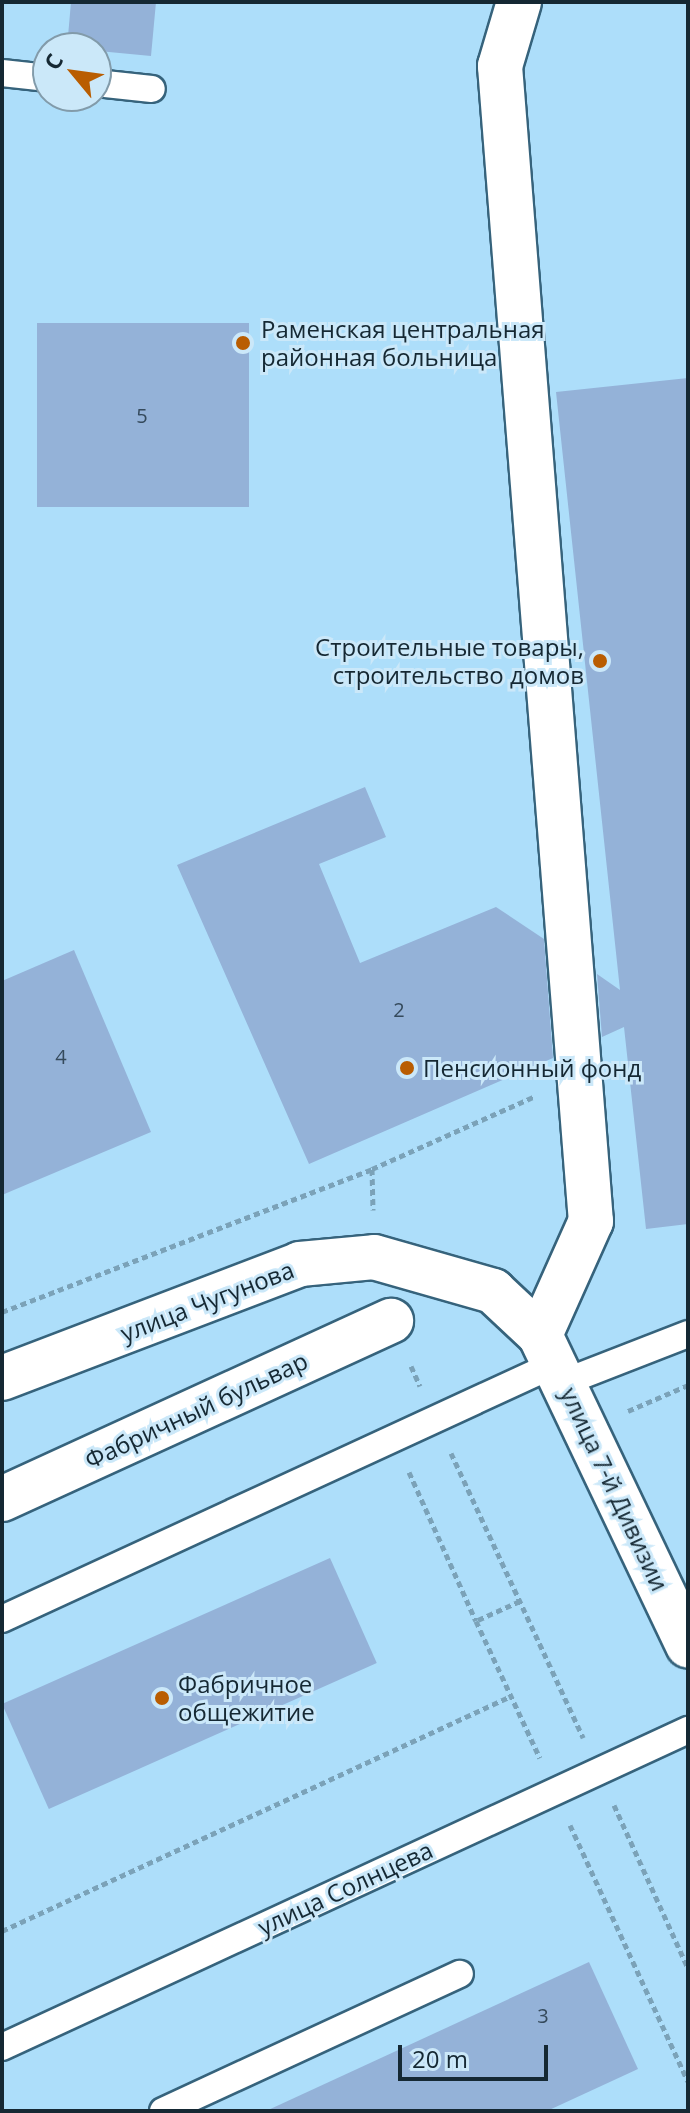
<!DOCTYPE html>
<html>
<head>
<meta charset="utf-8">
<style>
	body { margin:0 }
	#map { position:relative; width:690px; height:2113px; overflow:hidden; background:#addefa; font-family:"Open Sans",sans-serif }
	div>[style] { position:absolute }
	.building>* { inset:0; background:#94b2d8; transform-origin:0 0 }
	.path>* { height:5px; margin-top:-2.5px; transform-origin:0; background:repeating-linear-gradient(90deg,#7ba2b8 0 6px,transparent 0 10px) }
	.roads { filter:drop-shadow(2px 0 #36637c) drop-shadow(-2px 0 #36637c) drop-shadow(0 2px #36637c) drop-shadow(0 -2px #36637c) }
	.lane>* { height:26px; margin:-13px; padding:0 13px; transform-origin:13px; border-radius:13px; background:#fff }
	.street>* { height:44px; margin:-22px; padding:0 22px; transform-origin:22px; border-radius:22px; background:#fff }
	.secondary>* { height:44px; margin:-22px; padding:0 22px; transform-origin:22px; border-radius:22px; background:#fff }
	.dots>* { width:22px; height:22px; translate:-50% -50%; box-sizing:border-box; border:4px solid #cbe8f9; border-radius:50% }
	span { translate:-50% -50%; white-space:nowrap; text-align:center; line-height:1.15; -webkit-text-stroke:6px #cbe8f9; paint-order:stroke }
	.number-label { font-size:20px; color:#354a5c }
	.number-label span { -webkit-text-stroke-width:0 }
	.poi-label { font-size:24px; color:#152833 }
	.left { translate:0 -50%; text-align:left }
	.right { translate:-100% -50%; text-align:right }
	.street-label { font-size:24px; color:#152833 }
	.frame { position:absolute; inset:0; border:4px solid #152833; pointer-events:none }
	.north { position:absolute; left:32px; top:32px; width:80px; height:80px; box-sizing:border-box; background:#cbe8f9; border:2px solid #829baa; border-radius:50%; rotate:299deg; font-size:22px; font-weight:700; line-height:32px; text-align:center; color:#152833 }
	.north::after { content:''; display:block; margin:auto; width:28px; height:36px; background:#b95d01; clip-path:polygon(50% 0,100% 100%,50% 72%,0 100%) }
	.scale { position:absolute; left:398px; top:2045px; width:150px; height:36px; box-sizing:border-box; border:4px solid #152833; border-top:0; padding-left:10px; font-size:24px; line-height:28px; white-space:nowrap; color:#152833; -webkit-text-stroke:6px #cbe8f9; paint-order:stroke }
</style>
</head>
<body>
<div id="map">
	<div class="building">
		<i style="clip-path:polygon(71px 2px,156px 2px,151px 56px,67px 48px)"></i>
		<i style="left:37px;top:323px;width:212px;height:184px"></i>
		<i style="clip-path:polygon(688px 378px,688px 1224px,646px 1229px,624px 1027px,602px 1037px,597px 974px,620px 990px,556px 392px)"></i>
		<i style="clip-path:polygon(365px 787px,386px 837px,319px 864px,360px 963px,496px 907px,544px 939px,553px 1058px,309px 1164px,177px 865px)"></i>
		<i style="clip-path:polygon(74px 950px,151px 1132px,2px 1195px,2px 981px)"></i>
		<i style="left:330px;top:1558px;width:115px;height:359px;rotate:66deg"></i>
		<i style="clip-path:polygon(589px 1962px,638px 2069px,547px 2111px,266px 2111px)"></i>
	</div>
	<div class="path">
		<i style="left:372px;top:1169px;width:41px;rotate:88.6deg"></i>
		<i style="left:2px;top:1312px;width:397px;rotate:-21.1deg"></i>
		<i style="left:372px;top:1169px;width:179px;rotate:-24.1deg"></i>
		<i style="left:411px;top:1366px;width:22px;rotate:66deg"></i>
		<i style="left:628px;top:1411px;width:65px;rotate:-23.4deg"></i>
		<i style="left:451px;top:1453px;width:314px;rotate:65.1deg"></i>
		<i style="left:409px;top:1472px;width:163px;rotate:65.8deg"></i>
		<i style="left:520px;top:1601px;width:48px;rotate:155.6deg"></i>
		<i style="left:476px;top:1621px;width:151px;rotate:65deg"></i>
		<i style="left:614px;top:1805px;width:179px;rotate:65.6deg"></i>
		<i style="left:570px;top:1825px;width:282px;rotate:65.3deg"></i>
		<i style="left:2px;top:1931px;width:561px;rotate:-24.78deg"></i>
	</div>
	<div class="roads">
		<div class="lane">
			<i style="left:2px;top:73px;width:46px;rotate:6.2deg"></i>
			<i style="left:96px;top:83px;width:56px;rotate:6.1deg"></i>
			<i style="left:565px;top:1382px;width:132px;rotate:-21.3deg"></i>
			<i style="left:2px;top:1619px;width:609px;rotate:-24.76deg"></i>
			<i style="left:2px;top:2047px;width:756px;rotate:-24.8deg"></i>
			<i style="left:163px;top:2111px;width:327px;rotate:-24.8deg"></i>
		</div>
		<div class="street">
			<i style="left:519px;top:2px;width:67px;rotate:106.5deg"></i>
			<i style="left:500px;top:66px;width:1159px;rotate:85.5deg"></i>
			<i style="left:591px;top:1221px;width:125px;rotate:114.1deg"></i>
			<i style="left:2px;top:1499px;width:428px;rotate:-24.6deg"></i>
		</div>
		<div class="secondary">
			<i style="left:2px;top:1378px;width:319px;rotate:-20.9deg"></i>
			<i style="left:300px;top:1264px;width:74px;rotate:-5.4deg"></i>
			<i style="left:374px;top:1257px;width:124px;rotate:15.9deg"></i>
			<i style="left:493px;top:1291px;width:64px;rotate:43.1deg"></i>
			<i style="left:540px;top:1335px;width:344px;rotate:64.5deg"></i>
		</div>
	</div>
	<div class="dots">
		<i style="left:243px;top:343px;background:#b95d01"></i>
		<i style="left:600px;top:661px;background:#b95d01"></i>
		<i style="left:407px;top:1068px;background:#b95d01"></i>
		<i style="left:162px;top:1698px;background:#b95d01"></i>
	</div>
	<div class="number-label">
		<span style="left:142px;top:415px">5</span>
		<span style="left:399px;top:1009px">2</span>
		<span style="left:61px;top:1056px">4</span>
		<span style="left:543px;top:2015px">3</span>
	</div>
	<div class="poi-label">
		<span class="left" style="left:261px;top:343px">Раменская центральная<br>районная больница</span>
		<span class="right" style="left:584px;top:661px">Строительные товары,<br>строительство домов</span>
		<span class="left" style="left:423px;top:1068px">Пенсионный фонд</span>
		<span class="left" style="left:178px;top:1698px">Фабричное<br>общежитие</span>
	</div>
	<div class="street-label">
		<span style="left:207px;top:1301px;rotate:-21deg">улица Чугунова</span>
		<span style="left:196px;top:1410px;rotate:-25deg">Фабричный бульвар</span>
		<span style="left:615px;top:1489px;rotate:65deg">улица 7-й Дивизии</span>
		<span style="left:345px;top:1888px;rotate:-25deg">улица Солнцева</span>
	</div>
	<div class="frame"></div>
	<div class="north">С</div>
	<div class="scale">20 m</div>
</div>
</body>
</html>
